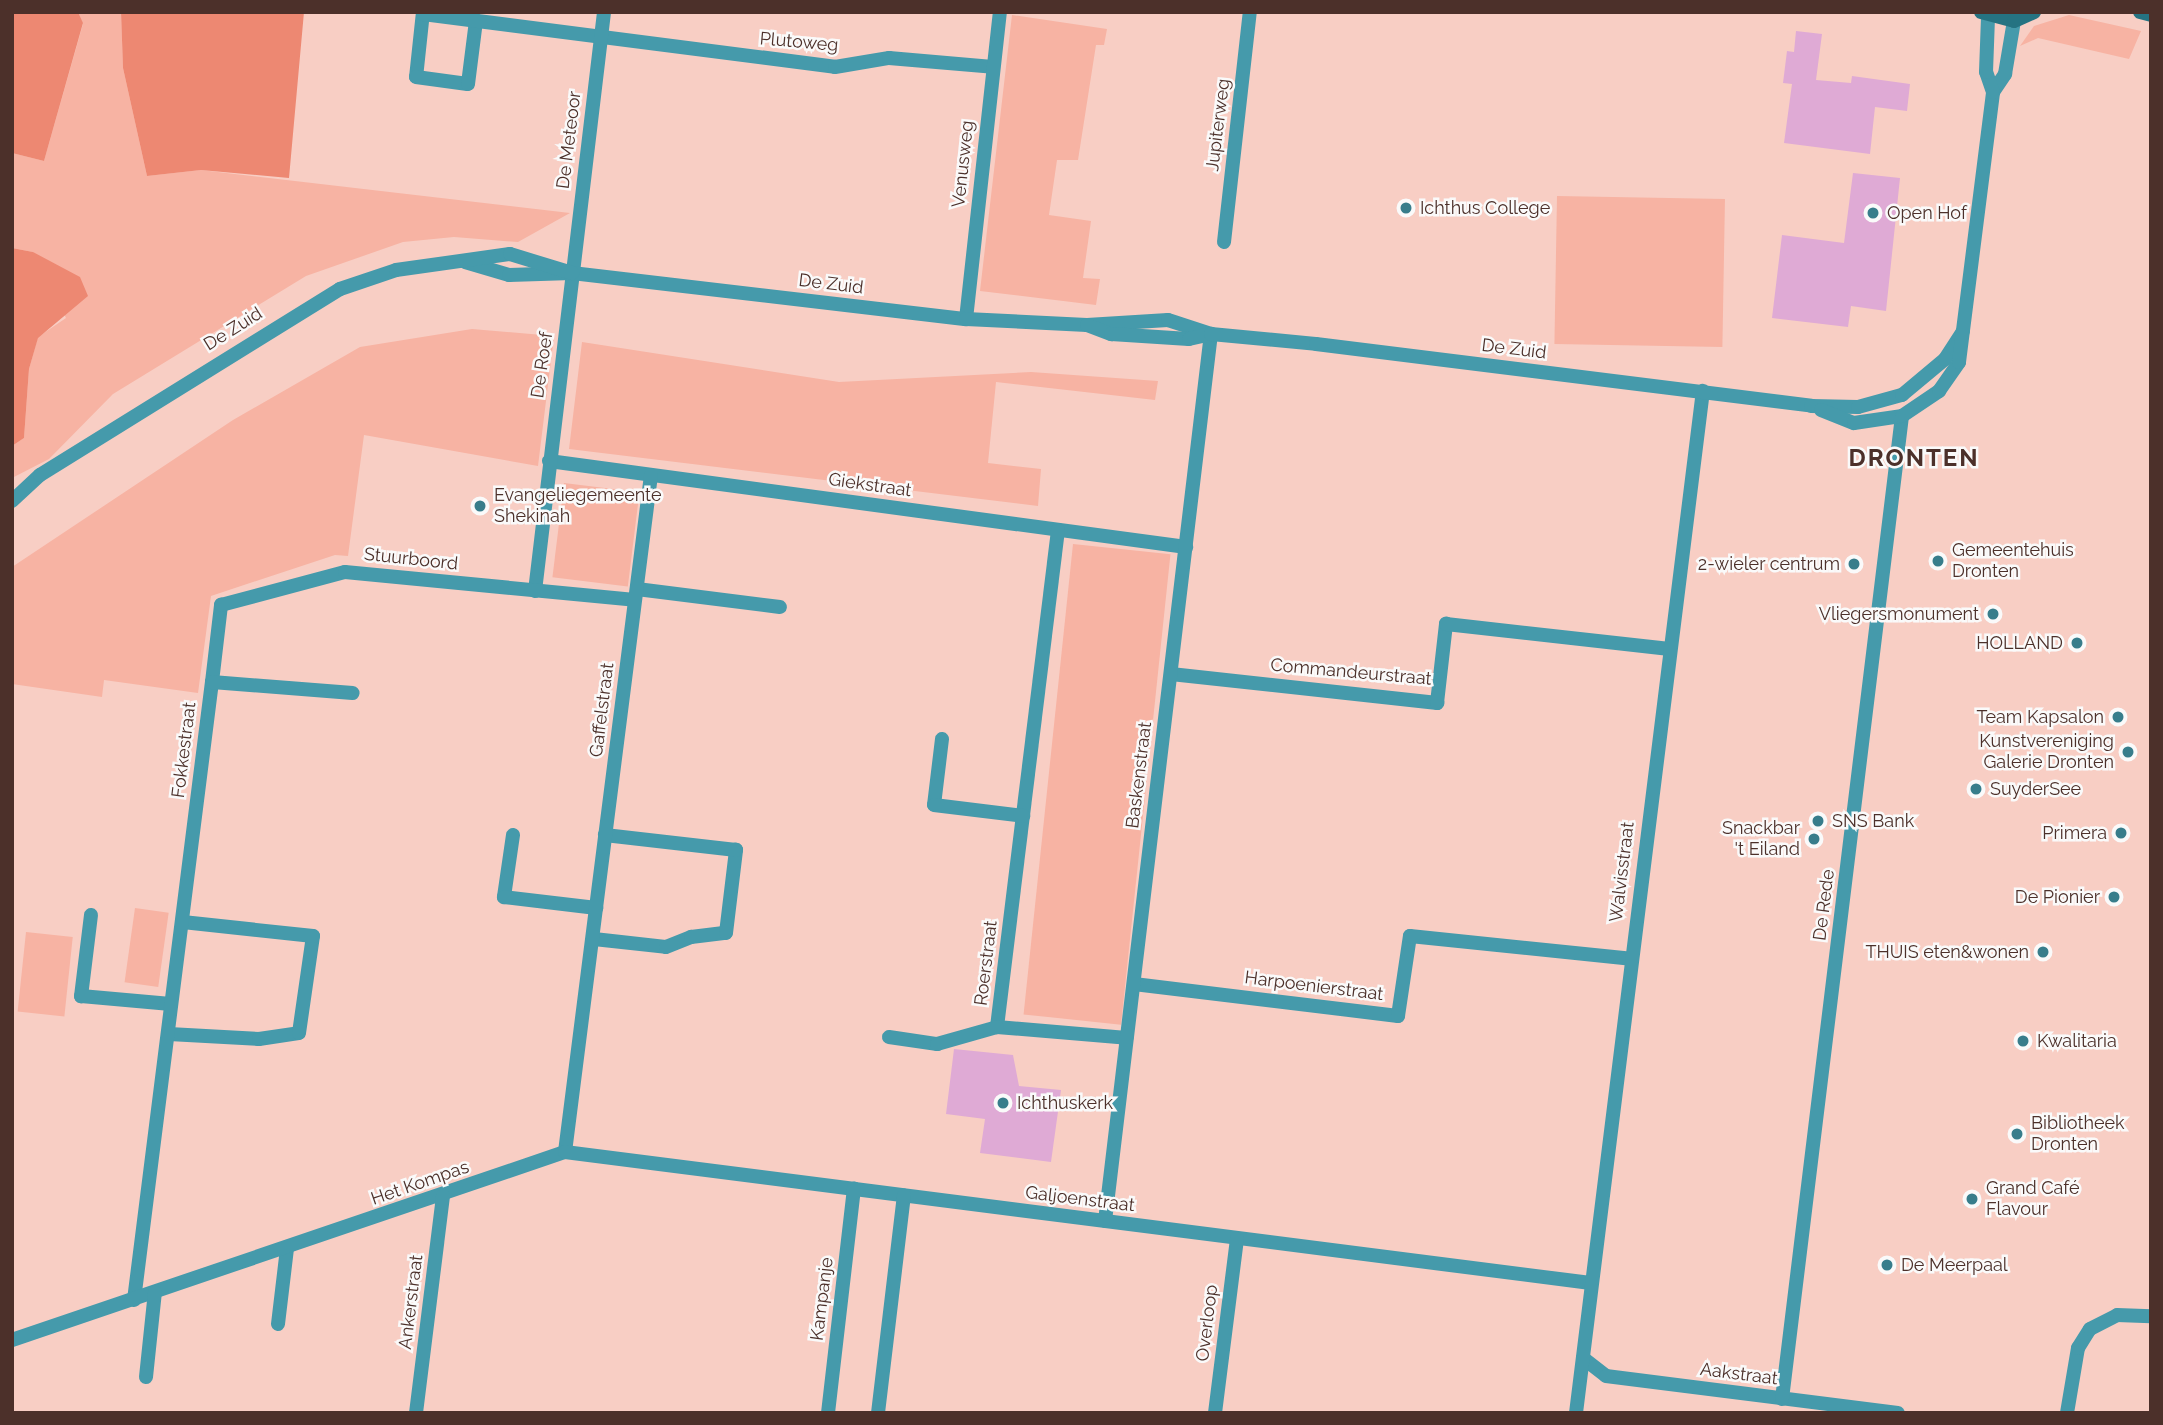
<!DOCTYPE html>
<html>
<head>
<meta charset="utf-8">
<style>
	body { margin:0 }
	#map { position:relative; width:2163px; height:1425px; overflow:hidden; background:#f8cec4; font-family:Raleway,sans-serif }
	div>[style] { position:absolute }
	.green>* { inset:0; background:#f7b3a3; transform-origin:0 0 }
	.forest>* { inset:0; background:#ed8872 }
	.building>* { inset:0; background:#dfaad5 }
	.minor>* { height:14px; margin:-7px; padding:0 7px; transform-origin:7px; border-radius:7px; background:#459aab }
	.tertiary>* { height:14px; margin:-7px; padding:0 7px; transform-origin:7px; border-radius:7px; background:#459aab }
	.secondary>* { height:14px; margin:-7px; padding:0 7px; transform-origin:7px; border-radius:7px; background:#257382 }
	.dots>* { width:19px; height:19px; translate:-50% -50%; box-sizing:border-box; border:4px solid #fafafa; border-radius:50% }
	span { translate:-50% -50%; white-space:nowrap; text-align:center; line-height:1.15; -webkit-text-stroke:5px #fafafa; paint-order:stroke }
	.street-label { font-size:18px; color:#4c302a }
	.poi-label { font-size:18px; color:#4c302a }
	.left { translate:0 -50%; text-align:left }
	.right { translate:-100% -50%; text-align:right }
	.district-label { font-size:24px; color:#4c302a; font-weight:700; letter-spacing:2px }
	.frame { position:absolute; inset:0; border:14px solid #4c302a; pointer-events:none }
</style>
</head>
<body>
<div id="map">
	<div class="green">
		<i style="clip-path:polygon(78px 12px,121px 12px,123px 68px,147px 176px,201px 170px,570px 213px,518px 242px,454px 237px,403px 242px,306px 276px,113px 394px,49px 459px,12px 478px,12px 446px,24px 438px,29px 369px,38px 337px,66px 318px,33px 252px,12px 248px,12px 153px,44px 161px,83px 24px)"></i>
		<i style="clip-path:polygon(1012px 15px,1107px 29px,1104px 45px,1096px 45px,1078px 160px,1057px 160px,1049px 215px,1091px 221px,1083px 278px,1100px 279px,1096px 305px,980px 291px)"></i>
		<i style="clip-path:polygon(2069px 15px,2141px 31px,2129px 59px,2038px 38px,2020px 46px,2034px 26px)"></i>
		<i style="left:1557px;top:196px;width:168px;height:148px;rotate:1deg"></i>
		<i style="clip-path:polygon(472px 329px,554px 336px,538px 466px,364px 435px,348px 556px,335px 555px,211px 596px,198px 693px,104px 680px,102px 697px,12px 684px,12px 567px,233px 420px,360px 347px)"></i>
		<i style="clip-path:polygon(582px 342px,839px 382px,1031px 372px,1158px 381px,1155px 400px,996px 382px,988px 463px,1041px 469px,1038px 506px,569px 449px)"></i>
		<i style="left:564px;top:483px;width:76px;height:95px;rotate:7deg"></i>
		<i style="left:1073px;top:544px;width:98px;height:473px;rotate:6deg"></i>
		<i style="left:135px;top:908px;width:34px;height:75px;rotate:8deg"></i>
		<i style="left:26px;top:932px;width:47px;height:80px;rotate:6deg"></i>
	</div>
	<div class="forest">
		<i style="clip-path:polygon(14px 12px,78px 12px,83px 23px,44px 161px,12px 153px)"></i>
		<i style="clip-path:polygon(121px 12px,304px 12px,289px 178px,201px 170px,147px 176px,123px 68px)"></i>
		<i style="clip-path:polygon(12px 248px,33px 252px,80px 277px,88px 296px,38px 338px,29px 369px,24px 438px,12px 446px)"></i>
	</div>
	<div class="building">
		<i style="clip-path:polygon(1796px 31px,1822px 34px,1816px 80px,1851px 83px,1852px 76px,1910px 84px,1907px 111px,1875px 107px,1870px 154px,1784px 143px,1792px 84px,1783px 83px,1787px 51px,1794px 52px)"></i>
		<i style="clip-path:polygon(1853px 173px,1900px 178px,1886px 311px,1851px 306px,1848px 327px,1772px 318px,1782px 235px,1844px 243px)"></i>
		<i style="clip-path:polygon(954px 1049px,1013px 1055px,1019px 1086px,1061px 1090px,1051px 1162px,980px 1153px,985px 1119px,946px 1114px)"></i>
	</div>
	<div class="minor">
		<i style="left:423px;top:12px;width:65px;rotate:96.1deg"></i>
		<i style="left:416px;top:77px;width:52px;rotate:7.7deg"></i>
		<i style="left:468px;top:84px;width:64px;rotate:-82.8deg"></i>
		<i style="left:423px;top:14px;width:415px;rotate:7.3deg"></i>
		<i style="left:835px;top:67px;width:55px;rotate:-9.5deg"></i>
		<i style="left:889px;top:58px;width:104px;rotate:4.9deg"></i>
		<i style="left:1224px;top:242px;width:231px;rotate:-83.6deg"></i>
		<i style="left:966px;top:319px;width:309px;rotate:-83.7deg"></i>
		<i style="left:549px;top:461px;width:643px;rotate:7.69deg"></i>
		<i style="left:1058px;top:530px;width:501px;rotate:97deg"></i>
		<i style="left:997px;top:1027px;width:130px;rotate:4.8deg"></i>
		<i style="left:637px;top:589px;width:144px;rotate:7.2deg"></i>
		<i style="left:535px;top:591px;width:583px;rotate:-83.2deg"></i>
		<i style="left:1171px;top:674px;width:268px;rotate:6.2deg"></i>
		<i style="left:1437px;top:703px;width:80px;rotate:-83.5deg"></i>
		<i style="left:1446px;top:624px;width:225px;rotate:6.4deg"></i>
		<i style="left:212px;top:682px;width:78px;rotate:-83.3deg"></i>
		<i style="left:221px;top:605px;width:128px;rotate:-14.9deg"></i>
		<i style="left:345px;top:572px;width:291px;rotate:5.5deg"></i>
		<i style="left:942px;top:739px;width:66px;rotate:96.9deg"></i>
		<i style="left:934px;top:805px;width:90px;rotate:7deg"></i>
		<i style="left:513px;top:835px;width:63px;rotate:98.3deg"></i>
		<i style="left:504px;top:897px;width:93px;rotate:6.8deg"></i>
		<i style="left:91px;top:915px;width:82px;rotate:97deg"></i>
		<i style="left:81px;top:996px;width:90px;rotate:5.1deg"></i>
		<i style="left:594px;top:939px;width:72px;rotate:6.3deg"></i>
		<i style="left:666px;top:947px;width:27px;rotate:-22deg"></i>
		<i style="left:691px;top:937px;width:35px;rotate:-7deg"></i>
		<i style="left:726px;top:933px;width:84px;rotate:-83.1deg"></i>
		<i style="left:736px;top:850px;width:132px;rotate:-173.5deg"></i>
		<i style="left:1134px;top:984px;width:266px;rotate:6.9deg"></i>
		<i style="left:1398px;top:1016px;width:81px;rotate:-81.5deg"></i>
		<i style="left:1410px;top:936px;width:222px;rotate:5.9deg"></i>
		<i style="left:169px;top:1034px;width:90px;rotate:3.2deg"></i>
		<i style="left:259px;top:1039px;width:40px;rotate:-8.5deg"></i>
		<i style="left:299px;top:1033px;width:98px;rotate:-81.8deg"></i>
		<i style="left:313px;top:936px;width:131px;rotate:-173.9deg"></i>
		<i style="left:889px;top:1037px;width:49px;rotate:8.3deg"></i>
		<i style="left:937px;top:1044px;width:62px;rotate:-15.8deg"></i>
		<i style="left:565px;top:1152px;width:682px;rotate:-82.76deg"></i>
		<i style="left:1105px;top:1221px;width:893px;rotate:-83.19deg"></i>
		<i style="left:134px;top:1300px;width:623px;rotate:-82.81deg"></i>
		<i style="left:212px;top:682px;width:141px;rotate:4.5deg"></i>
		<i style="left:278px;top:1324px;width:77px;rotate:-83.2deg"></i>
		<i style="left:12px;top:1340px;width:584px;rotate:-18.78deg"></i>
		<i style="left:565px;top:1152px;width:1034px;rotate:7.28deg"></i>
		<i style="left:1583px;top:1358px;width:29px;rotate:38deg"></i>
		<i style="left:1606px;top:1376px;width:294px;rotate:7.2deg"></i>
		<i style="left:146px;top:1377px;width:85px;rotate:-84deg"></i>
		<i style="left:1782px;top:1399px;width:990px;rotate:-83.04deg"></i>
		<i style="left:416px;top:1413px;width:219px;rotate:-82.9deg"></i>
		<i style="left:828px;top:1413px;width:226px;rotate:-83.4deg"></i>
		<i style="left:878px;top:1413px;width:219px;rotate:-83.2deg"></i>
		<i style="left:1215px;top:1413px;width:176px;rotate:-82.8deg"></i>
		<i style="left:1576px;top:1413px;width:1030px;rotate:-82.92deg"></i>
		<i style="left:2067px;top:1413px;width:66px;rotate:-80.4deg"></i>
		<i style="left:2078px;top:1348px;width:22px;rotate:-58deg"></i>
		<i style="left:2090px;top:1329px;width:30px;rotate:-27deg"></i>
		<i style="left:2117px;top:1315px;width:34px;rotate:2deg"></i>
	</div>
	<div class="tertiary">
		<i style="left:1993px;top:92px;width:22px;rotate:-56deg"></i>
		<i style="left:2005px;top:74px;width:54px;rotate:-80.4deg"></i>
		<i style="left:465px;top:262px;width:46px;rotate:16.5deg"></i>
		<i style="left:509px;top:275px;width:63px;rotate:-1.8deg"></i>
		<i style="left:572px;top:273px;width:397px;rotate:6.7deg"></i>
		<i style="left:966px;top:319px;width:121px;rotate:2.8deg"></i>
		<i style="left:1087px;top:325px;width:81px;rotate:-3.5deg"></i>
		<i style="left:1168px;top:320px;width:45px;rotate:18deg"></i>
		<i style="left:1087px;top:325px;width:26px;rotate:21deg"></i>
		<i style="left:1111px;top:334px;width:78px;rotate:3.7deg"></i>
		<i style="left:1189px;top:339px;width:23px;rotate:-13deg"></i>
		<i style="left:1211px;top:334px;width:105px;rotate:5.4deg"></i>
		<i style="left:1316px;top:344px;width:499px;rotate:7.1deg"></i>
		<i style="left:1811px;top:406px;width:47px;rotate:1.2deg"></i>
		<i style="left:1858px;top:407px;width:46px;rotate:-15.3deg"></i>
		<i style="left:1902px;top:395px;width:56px;rotate:-39.9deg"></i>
		<i style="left:1945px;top:359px;width:33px;rotate:-57deg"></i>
		<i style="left:1821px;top:410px;width:35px;rotate:22deg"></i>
		<i style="left:1854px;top:423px;width:49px;rotate:-8.3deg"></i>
		<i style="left:1902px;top:416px;width:45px;rotate:-34deg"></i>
		<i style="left:1939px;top:391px;width:35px;rotate:-55deg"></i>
		<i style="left:1959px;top:362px;width:272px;rotate:-82.8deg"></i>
		<i style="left:1993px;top:92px;width:21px;rotate:-109deg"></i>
		<i style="left:1986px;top:72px;width:55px;rotate:-87.9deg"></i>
		<i style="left:12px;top:501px;width:38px;rotate:-43deg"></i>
		<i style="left:40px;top:475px;width:353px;rotate:-31.8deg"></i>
		<i style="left:340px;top:289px;width:59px;rotate:-18.7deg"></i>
		<i style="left:396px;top:270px;width:115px;rotate:-8deg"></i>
		<i style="left:510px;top:254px;width:65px;rotate:17deg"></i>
	</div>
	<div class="secondary">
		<i style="left:1981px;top:12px;width:34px;rotate:15deg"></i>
		<i style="left:2014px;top:21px;width:22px;rotate:-24deg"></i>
		<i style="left:2140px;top:12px;width:11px;rotate:15deg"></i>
	</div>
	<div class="dots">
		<i style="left:1406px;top:208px;background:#387d8b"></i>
		<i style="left:1873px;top:213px;background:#387d8b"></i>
		<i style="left:480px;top:506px;background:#387d8b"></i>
		<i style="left:1938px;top:561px;background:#387d8b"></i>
		<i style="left:1854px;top:564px;background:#387d8b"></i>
		<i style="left:1993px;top:614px;background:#387d8b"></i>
		<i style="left:2077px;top:643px;background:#387d8b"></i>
		<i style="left:2118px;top:717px;background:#387d8b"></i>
		<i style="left:2128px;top:752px;background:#387d8b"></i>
		<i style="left:1976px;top:789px;background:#387d8b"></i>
		<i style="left:1818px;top:821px;background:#387d8b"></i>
		<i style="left:2121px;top:833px;background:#387d8b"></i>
		<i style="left:1814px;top:839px;background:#387d8b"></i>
		<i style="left:2114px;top:897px;background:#387d8b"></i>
		<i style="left:2043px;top:952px;background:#387d8b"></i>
		<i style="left:2023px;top:1041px;background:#387d8b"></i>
		<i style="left:1003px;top:1103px;background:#387d8b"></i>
		<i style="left:2017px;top:1134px;background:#387d8b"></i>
		<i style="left:1972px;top:1199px;background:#387d8b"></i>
		<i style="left:1887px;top:1265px;background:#387d8b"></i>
	</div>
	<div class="street-label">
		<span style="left:799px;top:42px;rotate:5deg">Plutoweg</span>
		<span style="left:1218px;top:125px;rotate:-83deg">Jupiterweg</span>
		<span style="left:569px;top:140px;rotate:-83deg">De Meteoor</span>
		<span style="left:963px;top:164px;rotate:-84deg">Venusweg</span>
		<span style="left:831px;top:284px;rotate:7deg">De Zuid</span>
		<span style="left:233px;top:329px;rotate:-32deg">De Zuid</span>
		<span style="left:1514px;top:349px;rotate:7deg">De Zuid</span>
		<span style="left:542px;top:365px;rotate:-82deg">De Roef</span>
		<span style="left:870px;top:485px;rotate:8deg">Giekstraat</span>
		<span style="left:411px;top:559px;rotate:6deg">Stuurboord</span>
		<span style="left:1351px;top:672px;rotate:5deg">Commandeurstraat</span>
		<span style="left:602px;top:710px;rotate:-83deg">Gaffelstraat</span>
		<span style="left:184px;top:750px;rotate:-83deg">Fokkestraat</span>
		<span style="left:1139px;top:775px;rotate:-83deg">Baskenstraat</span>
		<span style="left:1622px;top:872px;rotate:-83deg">Walvisstraat</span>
		<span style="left:1824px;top:905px;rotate:-83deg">De Rede</span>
		<span style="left:986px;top:963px;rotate:-83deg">Roerstraat</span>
		<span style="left:1314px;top:986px;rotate:7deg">Harpoenierstraat</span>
		<span style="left:420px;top:1183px;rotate:-19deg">Het Kompas</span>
		<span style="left:1080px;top:1199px;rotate:7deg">Galjoenstraat</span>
		<span style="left:822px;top:1299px;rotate:-83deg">Kampanje</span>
		<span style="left:411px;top:1302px;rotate:-83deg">Ankerstraat</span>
		<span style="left:1207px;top:1323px;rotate:-83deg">Overloop</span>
		<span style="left:1739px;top:1374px;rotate:7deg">Aakstraat</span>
	</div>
	<div class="poi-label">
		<span class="left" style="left:1420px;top:208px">Ichthus College</span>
		<span class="left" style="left:1887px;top:213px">Open Hof</span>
		<span class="left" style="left:494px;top:506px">Evangeliegemeente<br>Shekinah</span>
		<span class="left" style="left:1952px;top:561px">Gemeentehuis<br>Dronten</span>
		<span class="right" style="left:1840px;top:564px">2-wieler centrum</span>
		<span class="right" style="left:1979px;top:614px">Vliegersmonument</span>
		<span class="right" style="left:2063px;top:643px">HOLLAND</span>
		<span class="right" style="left:2104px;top:717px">Team Kapsalon</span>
		<span class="right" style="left:2114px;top:752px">Kunstvereniging<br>Galerie Dronten</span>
		<span class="left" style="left:1990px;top:789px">SuyderSee</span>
		<span class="left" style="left:1832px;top:821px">SNS Bank</span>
		<span class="right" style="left:1800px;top:839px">Snackbar<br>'t Eiland</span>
		<span class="right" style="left:2107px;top:833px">Primera</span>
		<span class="right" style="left:2100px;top:897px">De Pionier</span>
		<span class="right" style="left:2029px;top:952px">THUIS eten&amp;wonen</span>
		<span class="left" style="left:2037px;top:1041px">Kwalitaria</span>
		<span class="left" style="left:1017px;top:1103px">Ichthuskerk</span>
		<span class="left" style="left:2031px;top:1134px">Bibliotheek<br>Dronten</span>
		<span class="left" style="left:1986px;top:1199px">Grand Café<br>Flavour</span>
		<span class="left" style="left:1901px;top:1265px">De Meerpaal</span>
	</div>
	<div class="district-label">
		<span style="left:1914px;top:458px">DRONTEN</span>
	</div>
	<div class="frame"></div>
</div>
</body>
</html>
